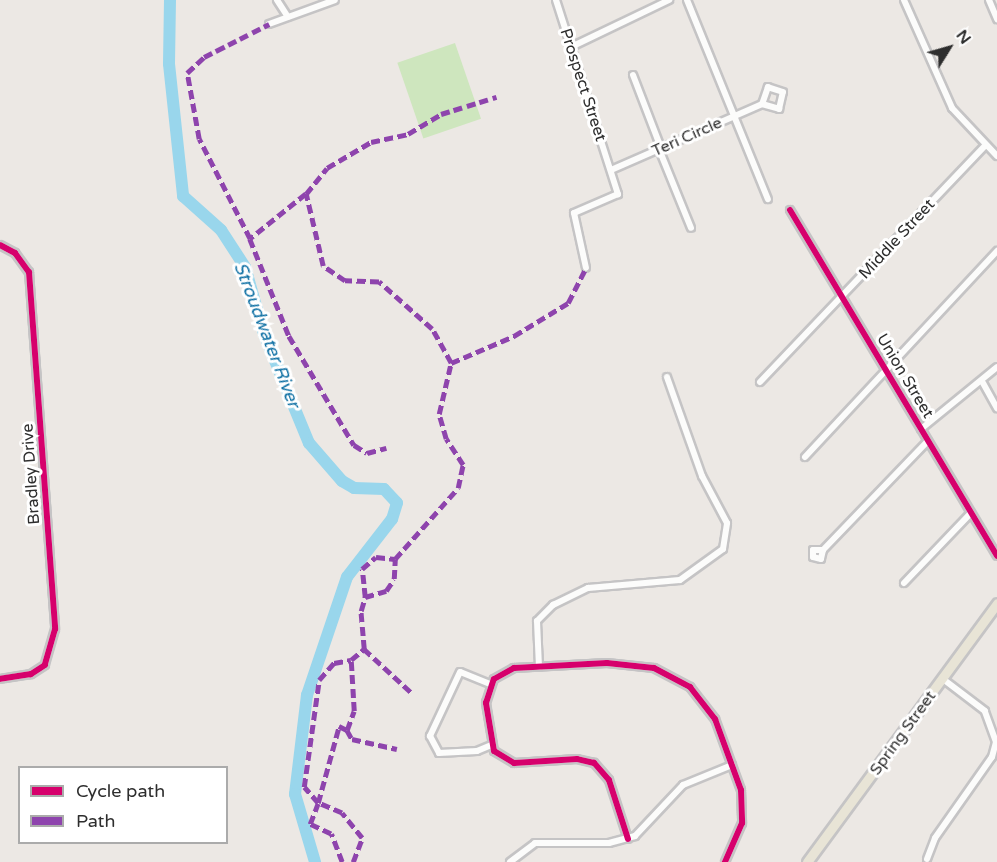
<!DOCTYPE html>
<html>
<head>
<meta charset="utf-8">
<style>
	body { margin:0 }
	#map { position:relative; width:997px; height:862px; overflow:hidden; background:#ece8e4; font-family:"Varela Round",sans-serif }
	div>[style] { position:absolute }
	.green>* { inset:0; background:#cee6be; transform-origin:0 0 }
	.river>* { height:12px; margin:-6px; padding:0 6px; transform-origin:6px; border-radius:6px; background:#99d6ec }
	.roads { filter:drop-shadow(2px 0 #c5c4c5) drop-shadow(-2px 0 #c5c4c5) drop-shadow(0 2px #c5c4c5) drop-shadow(0 -2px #c5c4c5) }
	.minor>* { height:6px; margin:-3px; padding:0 3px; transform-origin:3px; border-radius:3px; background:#fcfcfb }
	.primary>* { height:9px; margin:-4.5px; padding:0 4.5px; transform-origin:4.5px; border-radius:4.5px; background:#e8e4d6 }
	.quiet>* { height:4.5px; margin-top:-2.25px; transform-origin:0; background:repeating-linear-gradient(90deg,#8e44ad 0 9px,transparent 0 13.5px) }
	.cycleway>* { height:6px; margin:-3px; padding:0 3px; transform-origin:3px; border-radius:3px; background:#d6006c }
	span { translate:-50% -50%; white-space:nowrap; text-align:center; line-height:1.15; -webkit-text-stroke:6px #fff; paint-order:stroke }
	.street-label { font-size:16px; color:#2e2e2e }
	.water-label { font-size:18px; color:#0d6fa3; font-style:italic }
	.legend { position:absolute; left:18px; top:766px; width:210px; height:78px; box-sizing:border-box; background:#fff; border:2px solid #ababab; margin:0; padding:8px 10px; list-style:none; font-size:18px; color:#2e2e2e }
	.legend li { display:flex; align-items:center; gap:12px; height:30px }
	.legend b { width:30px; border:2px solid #ababab }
	.north { position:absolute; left:919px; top:18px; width:60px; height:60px; -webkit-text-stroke:4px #fff; paint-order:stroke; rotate:53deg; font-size:16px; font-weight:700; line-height:24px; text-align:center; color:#2e2e2e }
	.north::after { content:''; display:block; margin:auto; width:21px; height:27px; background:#2e2e2e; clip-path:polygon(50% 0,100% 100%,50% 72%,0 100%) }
</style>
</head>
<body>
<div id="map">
	<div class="green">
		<i style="left:455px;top:43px;width:80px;height:61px;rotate:71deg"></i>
	</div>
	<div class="river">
		<i style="left:170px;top:0;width:64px;rotate:90.9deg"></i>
		<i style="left:169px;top:64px;width:133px;rotate:83.9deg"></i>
		<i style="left:183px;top:196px;width:51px;rotate:41.8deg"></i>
		<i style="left:221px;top:230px;width:44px;rotate:57deg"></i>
		<i style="left:245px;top:267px;width:70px;rotate:74.2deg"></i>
		<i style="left:264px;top:334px;width:118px;rotate:67.6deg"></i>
		<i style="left:309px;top:443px;width:50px;rotate:49deg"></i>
		<i style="left:342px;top:481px;width:14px;rotate:30deg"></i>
		<i style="left:354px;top:488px;width:30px;rotate:2deg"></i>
		<i style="left:384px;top:489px;width:19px;rotate:47deg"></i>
		<i style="left:397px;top:503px;width:17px;rotate:107deg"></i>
		<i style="left:392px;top:519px;width:73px;rotate:127.8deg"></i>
		<i style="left:347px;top:577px;width:125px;rotate:108.7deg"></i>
		<i style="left:307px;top:695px;width:100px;rotate:96.9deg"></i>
		<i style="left:295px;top:794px;width:71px;rotate:73.6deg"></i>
	</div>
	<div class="roads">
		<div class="minor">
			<i style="left:277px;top:0;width:20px;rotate:57deg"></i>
			<i style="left:556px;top:0;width:204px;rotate:72.3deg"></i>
			<i style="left:618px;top:194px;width:48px;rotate:156.6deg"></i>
			<i style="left:574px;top:213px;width:56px;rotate:77.7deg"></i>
			<i style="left:687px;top:0;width:215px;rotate:67.9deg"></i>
			<i style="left:904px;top:0;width:118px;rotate:66deg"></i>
			<i style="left:952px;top:108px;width:66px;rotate:46.8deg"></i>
			<i style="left:989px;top:0;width:21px;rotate:67deg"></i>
			<i style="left:269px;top:24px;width:70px;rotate:-20deg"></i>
			<i style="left:571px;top:47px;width:109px;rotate:-25.6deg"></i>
			<i style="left:633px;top:75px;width:78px;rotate:69deg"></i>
			<i style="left:659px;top:149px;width:85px;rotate:67.9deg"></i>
			<i style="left:611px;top:170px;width:165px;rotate:-23.6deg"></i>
			<i style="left:762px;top:104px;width:18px;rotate:16deg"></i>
			<i style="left:779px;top:109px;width:17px;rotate:-77deg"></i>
			<i style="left:783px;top:92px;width:16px;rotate:-162deg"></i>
			<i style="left:768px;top:87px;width:18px;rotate:109deg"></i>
			<i style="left:790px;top:210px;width:403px;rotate:59.1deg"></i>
			<i style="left:0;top:245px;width:17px;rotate:28deg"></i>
			<i style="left:15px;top:253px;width:24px;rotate:54deg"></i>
			<i style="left:29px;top:272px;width:358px;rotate:85.8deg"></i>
			<i style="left:55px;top:629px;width:37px;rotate:106deg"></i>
			<i style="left:45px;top:665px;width:17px;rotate:147deg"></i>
			<i style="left:31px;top:674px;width:31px;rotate:171deg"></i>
			<i style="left:760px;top:382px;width:325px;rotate:-46.4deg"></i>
			<i style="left:983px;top:383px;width:29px;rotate:61deg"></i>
			<i style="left:921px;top:429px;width:98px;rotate:-39.2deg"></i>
			<i style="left:805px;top:457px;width:282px;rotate:-47deg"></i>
			<i style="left:823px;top:550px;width:9px;rotate:103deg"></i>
			<i style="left:821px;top:559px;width:8px;rotate:-166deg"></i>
			<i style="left:813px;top:557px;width:7px;rotate:-90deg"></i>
			<i style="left:813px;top:550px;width:10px"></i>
			<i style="left:823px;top:550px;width:151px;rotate:-46.1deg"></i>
			<i style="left:904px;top:583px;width:97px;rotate:-46.3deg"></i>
			<i style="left:539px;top:667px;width:46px;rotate:-92.5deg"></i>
			<i style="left:537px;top:621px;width:23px;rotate:-45deg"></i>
			<i style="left:553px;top:605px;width:39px;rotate:-26deg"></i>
			<i style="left:588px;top:588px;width:92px;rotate:-5deg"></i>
			<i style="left:680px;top:580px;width:53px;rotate:-35.8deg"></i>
			<i style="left:723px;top:549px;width:26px;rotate:-81deg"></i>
			<i style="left:727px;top:523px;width:53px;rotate:-118deg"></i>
			<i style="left:702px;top:476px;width:105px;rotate:-109.5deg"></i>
			<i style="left:490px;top:684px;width:32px;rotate:-158deg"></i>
			<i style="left:460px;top:672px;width:71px;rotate:115.1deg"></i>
			<i style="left:430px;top:736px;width:19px;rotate:62deg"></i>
			<i style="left:439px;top:753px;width:38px;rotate:-3deg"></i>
			<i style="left:477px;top:751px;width:15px;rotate:-23deg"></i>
			<i style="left:628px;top:839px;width:62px;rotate:-107.9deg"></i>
			<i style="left:609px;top:780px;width:23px;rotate:-131deg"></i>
			<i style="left:594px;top:763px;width:17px;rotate:-167deg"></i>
			<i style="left:577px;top:759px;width:63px;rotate:176.4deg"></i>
			<i style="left:514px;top:763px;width:23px;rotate:-149deg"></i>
			<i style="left:494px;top:751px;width:49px;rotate:-99.5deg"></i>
			<i style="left:486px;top:703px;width:25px;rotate:-72deg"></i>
			<i style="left:494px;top:679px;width:23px;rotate:-29deg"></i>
			<i style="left:514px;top:668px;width:93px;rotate:-3.1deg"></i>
			<i style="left:607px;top:663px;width:47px;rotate:6.1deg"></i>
			<i style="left:654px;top:668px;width:41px;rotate:27.8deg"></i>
			<i style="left:690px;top:687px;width:41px;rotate:52deg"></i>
			<i style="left:715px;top:719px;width:76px;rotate:69.9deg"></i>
			<i style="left:741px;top:790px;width:33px;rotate:88deg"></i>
			<i style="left:742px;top:823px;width:43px;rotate:113.6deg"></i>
			<i style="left:927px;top:859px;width:22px;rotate:-69deg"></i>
			<i style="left:935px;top:838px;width:99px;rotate:-54.9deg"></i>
			<i style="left:992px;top:757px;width:16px;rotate:-75deg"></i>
			<i style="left:996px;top:742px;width:33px;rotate:-110deg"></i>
			<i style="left:985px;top:711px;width:53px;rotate:-142.7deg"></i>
			<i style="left:510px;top:862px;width:31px;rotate:-37deg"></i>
			<i style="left:535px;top:843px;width:74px"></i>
			<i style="left:609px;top:843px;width:27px;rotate:-15deg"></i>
			<i style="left:635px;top:836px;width:70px;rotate:-46.7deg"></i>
			<i style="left:683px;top:785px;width:53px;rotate:-22.2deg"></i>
		</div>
		<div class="primary">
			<i style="left:807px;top:862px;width:321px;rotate:-53.7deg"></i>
		</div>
	</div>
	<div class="quiet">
		<i style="left:306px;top:194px;width:72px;rotate:141.2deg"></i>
		<i style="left:250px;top:239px;width:105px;rotate:68.1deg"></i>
		<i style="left:289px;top:336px;width:127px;rotate:59.2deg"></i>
		<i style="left:354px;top:445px;width:15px;rotate:32deg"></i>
		<i style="left:367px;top:453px;width:20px;rotate:-15deg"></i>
		<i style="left:250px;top:239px;width:112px;rotate:-117deg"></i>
		<i style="left:199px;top:139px;width:67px;rotate:-100.3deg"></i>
		<i style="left:187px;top:73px;width:23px;rotate:-43deg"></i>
		<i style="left:204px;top:57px;width:73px;rotate:-26.9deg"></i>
		<i style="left:451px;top:363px;width:69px;rotate:-23.2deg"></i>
		<i style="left:514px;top:336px;width:63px;rotate:-31.4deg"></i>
		<i style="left:568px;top:303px;width:39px;rotate:-63deg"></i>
		<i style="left:365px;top:597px;width:28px;rotate:-96deg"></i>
		<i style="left:362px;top:569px;width:18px;rotate:-41deg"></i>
		<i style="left:376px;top:557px;width:19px;rotate:6deg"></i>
		<i style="left:364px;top:649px;width:67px;rotate:42.6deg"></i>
		<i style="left:347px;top:730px;width:10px;rotate:61deg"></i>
		<i style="left:352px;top:739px;width:46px;rotate:12.5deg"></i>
		<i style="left:342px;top:862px;width:30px;rotate:-111deg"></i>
		<i style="left:331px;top:834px;width:23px;rotate:-155deg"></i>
		<i style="left:310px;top:824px;width:22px;rotate:-69deg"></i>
		<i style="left:318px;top:803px;width:21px;rotate:-131deg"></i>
		<i style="left:304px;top:787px;width:108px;rotate:-82deg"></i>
		<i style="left:319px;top:680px;width:23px;rotate:-49deg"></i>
		<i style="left:334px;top:663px;width:17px;rotate:-10deg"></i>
		<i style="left:353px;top:862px;width:26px;rotate:-69deg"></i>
		<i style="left:362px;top:838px;width:32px;rotate:-129deg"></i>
		<i style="left:342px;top:813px;width:26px;rotate:-157deg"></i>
		<i style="left:318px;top:803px;width:80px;rotate:-74.7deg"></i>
		<i style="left:339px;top:726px;width:9px;rotate:27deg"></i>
		<i style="left:347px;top:730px;width:20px;rotate:-70deg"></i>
		<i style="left:354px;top:711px;width:51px;rotate:-93.4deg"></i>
		<i style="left:351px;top:660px;width:17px;rotate:-40deg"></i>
		<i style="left:364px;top:649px;width:38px;rotate:-95deg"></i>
		<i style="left:361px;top:611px;width:15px;rotate:-74deg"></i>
		<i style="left:365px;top:597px;width:22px;rotate:-16deg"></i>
		<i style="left:386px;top:591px;width:14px;rotate:-56deg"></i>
		<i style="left:394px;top:579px;width:20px;rotate:-87deg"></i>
		<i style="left:395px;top:559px;width:95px;rotate:-48.4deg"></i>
		<i style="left:458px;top:488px;width:24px;rotate:-78deg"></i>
		<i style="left:463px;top:465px;width:31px;rotate:-123deg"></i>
		<i style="left:446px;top:439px;width:26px;rotate:-106deg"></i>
		<i style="left:439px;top:414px;width:52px;rotate:-76.8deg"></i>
		<i style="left:451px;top:363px;width:39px;rotate:-119deg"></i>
		<i style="left:432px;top:329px;width:71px;rotate:-138.4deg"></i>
		<i style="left:379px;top:282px;width:34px;rotate:-178deg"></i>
		<i style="left:345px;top:281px;width:27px;rotate:-146deg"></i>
		<i style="left:323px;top:266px;width:74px;rotate:-103.3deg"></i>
		<i style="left:306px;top:194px;width:33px;rotate:-51deg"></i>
		<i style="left:327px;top:168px;width:51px;rotate:-30.6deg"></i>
		<i style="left:371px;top:142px;width:38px;rotate:-12deg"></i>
		<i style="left:408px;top:134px;width:39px;rotate:-31deg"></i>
		<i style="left:441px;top:114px;width:58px;rotate:-17.2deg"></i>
	</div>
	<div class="cycleway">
		<i style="left:790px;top:210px;width:403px;rotate:59.1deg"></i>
		<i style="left:0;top:245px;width:17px;rotate:28deg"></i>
		<i style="left:15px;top:253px;width:24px;rotate:54deg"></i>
		<i style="left:29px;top:272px;width:358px;rotate:85.8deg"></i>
		<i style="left:55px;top:629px;width:37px;rotate:106deg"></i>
		<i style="left:45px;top:665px;width:17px;rotate:147deg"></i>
		<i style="left:31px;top:674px;width:31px;rotate:171deg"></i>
		<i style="left:628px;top:839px;width:62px;rotate:-107.9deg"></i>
		<i style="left:609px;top:780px;width:23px;rotate:-131deg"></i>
		<i style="left:594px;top:763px;width:17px;rotate:-167deg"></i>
		<i style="left:577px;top:759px;width:63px;rotate:176.4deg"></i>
		<i style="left:514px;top:763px;width:23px;rotate:-149deg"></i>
		<i style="left:494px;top:751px;width:49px;rotate:-99.5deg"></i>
		<i style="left:486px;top:703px;width:25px;rotate:-72deg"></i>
		<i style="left:494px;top:679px;width:23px;rotate:-29deg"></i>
		<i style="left:514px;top:668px;width:93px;rotate:-3.1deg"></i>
		<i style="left:607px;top:663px;width:47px;rotate:6.1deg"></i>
		<i style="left:654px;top:668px;width:41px;rotate:27.8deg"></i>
		<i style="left:690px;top:687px;width:41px;rotate:52deg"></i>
		<i style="left:715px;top:719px;width:76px;rotate:69.9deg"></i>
		<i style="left:741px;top:790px;width:33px;rotate:88deg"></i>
		<i style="left:742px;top:823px;width:43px;rotate:113.6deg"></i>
	</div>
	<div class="street-label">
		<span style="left:583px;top:85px;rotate:72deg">Prospect Street</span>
		<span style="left:687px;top:137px;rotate:-24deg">Teri Circle</span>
		<span style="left:897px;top:239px;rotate:-47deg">Middle Street</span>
		<span style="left:905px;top:376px;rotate:59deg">Union Street</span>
		<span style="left:31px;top:474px;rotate:-94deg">Bradley Drive</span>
		<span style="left:903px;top:733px;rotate:-54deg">Spring Street</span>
	</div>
	<div class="water-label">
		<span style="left:267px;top:335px;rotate:69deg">Stroudwater River</span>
	</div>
	<ul class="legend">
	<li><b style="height:8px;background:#d6006c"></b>Cycle path</li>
	<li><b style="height:8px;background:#8e44ad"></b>Path</li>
	</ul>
	<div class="north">N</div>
</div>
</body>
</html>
